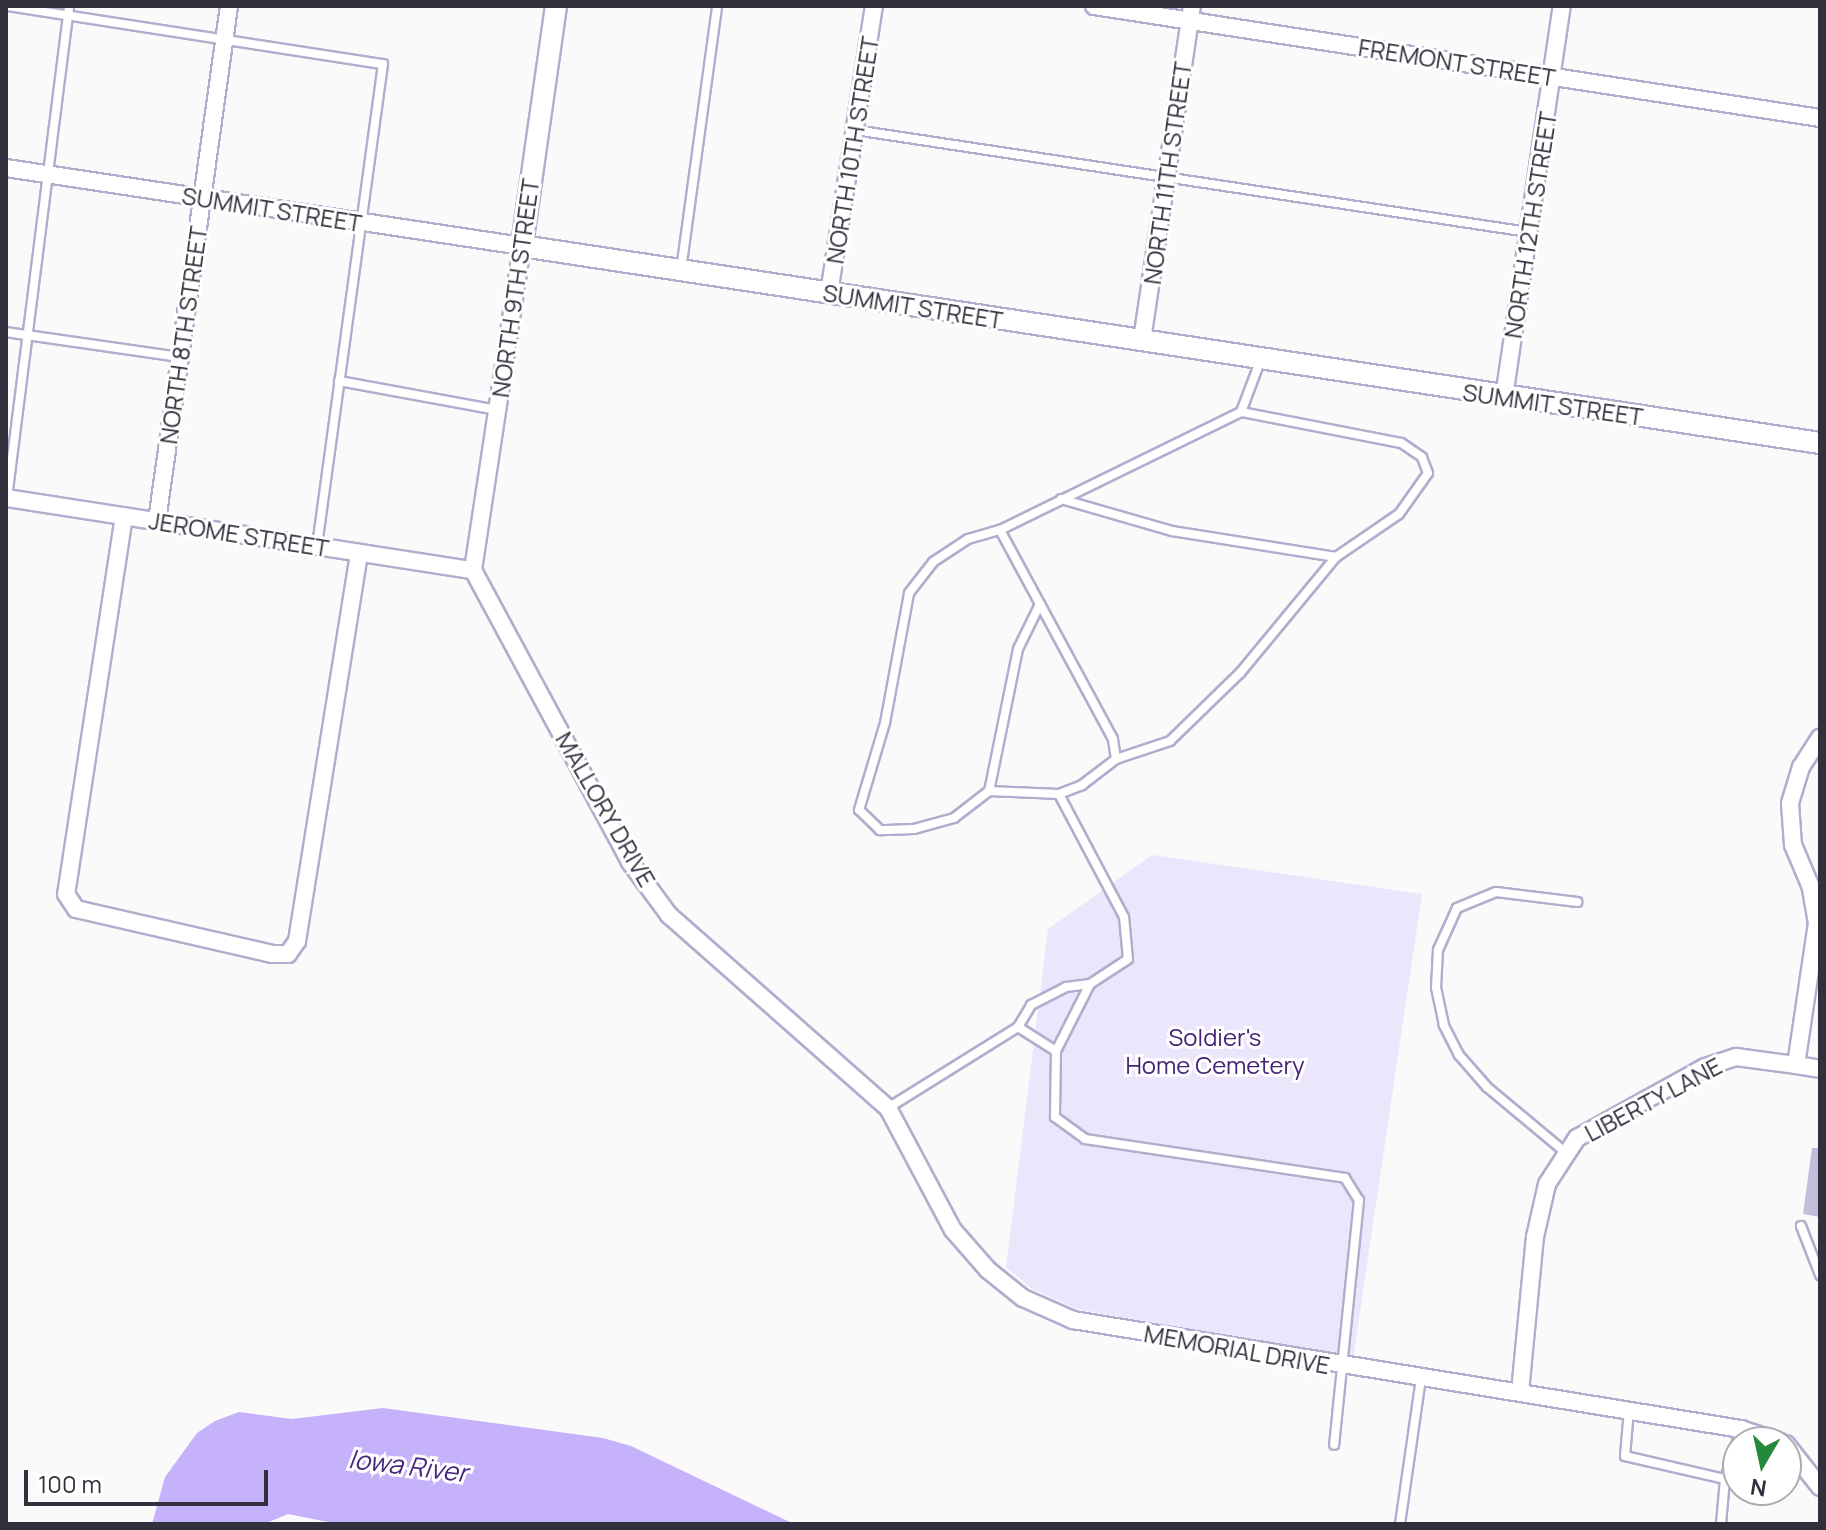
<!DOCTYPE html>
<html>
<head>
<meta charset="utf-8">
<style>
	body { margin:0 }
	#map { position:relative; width:1826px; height:1530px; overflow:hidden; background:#fafafa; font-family:Manrope,sans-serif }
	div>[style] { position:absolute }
	.green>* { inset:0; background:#ece6fd }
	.water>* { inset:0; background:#c6b1fb }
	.building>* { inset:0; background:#c5bcdd }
	.roads { filter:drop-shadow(2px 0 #b4accd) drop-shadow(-2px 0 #b4accd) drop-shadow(0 2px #b4accd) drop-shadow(0 -2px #b4accd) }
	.service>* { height:8px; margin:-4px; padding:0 4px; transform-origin:4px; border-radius:4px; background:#fff }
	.minor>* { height:16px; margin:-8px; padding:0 8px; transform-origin:8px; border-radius:8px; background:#fff }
	.tertiary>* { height:20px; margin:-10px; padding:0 10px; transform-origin:10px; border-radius:10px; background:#fff }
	span { translate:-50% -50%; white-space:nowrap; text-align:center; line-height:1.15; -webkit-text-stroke:6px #fff; paint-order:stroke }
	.street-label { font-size:24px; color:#33303d }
	.park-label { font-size:24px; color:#442375 }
	.water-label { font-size:26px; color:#49287b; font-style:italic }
	.frame { position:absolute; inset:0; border:8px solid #33303d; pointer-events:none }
	.north { position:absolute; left:1722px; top:1426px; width:80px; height:80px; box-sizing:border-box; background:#fff; border:2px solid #adacb1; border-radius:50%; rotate:189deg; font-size:22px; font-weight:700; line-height:32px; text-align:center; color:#33303d }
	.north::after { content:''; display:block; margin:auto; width:28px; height:36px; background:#26883b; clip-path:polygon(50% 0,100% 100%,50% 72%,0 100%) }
	.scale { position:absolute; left:24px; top:1470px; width:244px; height:36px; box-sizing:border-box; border:4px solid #33303d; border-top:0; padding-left:10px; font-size:24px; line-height:28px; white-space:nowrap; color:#33303d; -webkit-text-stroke:6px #fff; paint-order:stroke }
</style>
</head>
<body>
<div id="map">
	<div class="green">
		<i style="clip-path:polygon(1152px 855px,1422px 894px,1353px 1359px,1077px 1309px,1032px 1289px,1006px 1267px,1048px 929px)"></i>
	</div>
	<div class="water">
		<i style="clip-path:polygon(383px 1408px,603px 1438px,631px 1446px,794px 1524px,338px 1524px,288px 1514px,264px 1524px,152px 1524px,165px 1477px,197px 1433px,215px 1421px,239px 1412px,292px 1419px)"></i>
	</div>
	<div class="building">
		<i style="clip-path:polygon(1812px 1148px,1820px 1148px,1820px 1217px,1803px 1214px)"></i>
	</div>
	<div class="roads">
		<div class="service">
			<i style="left:7px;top:6px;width:380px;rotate:8.8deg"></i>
			<i style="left:383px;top:64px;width:486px;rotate:97.8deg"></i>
			<i style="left:855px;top:130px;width:681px;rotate:8.62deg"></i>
			<i style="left:681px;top:270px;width:266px;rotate:-82.2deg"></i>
			<i style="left:6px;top:332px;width:175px;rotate:8.2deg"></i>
			<i style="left:339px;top:381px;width:161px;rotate:10.4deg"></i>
			<i style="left:7px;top:498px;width:496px;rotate:-82.8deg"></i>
			<i style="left:1061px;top:499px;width:116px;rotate:16.1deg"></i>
			<i style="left:1172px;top:531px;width:166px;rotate:9deg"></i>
			<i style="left:1040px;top:604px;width:50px;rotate:116.1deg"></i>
			<i style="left:1018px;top:649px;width:145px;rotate:101.5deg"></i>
			<i style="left:989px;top:791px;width:70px;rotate:2.5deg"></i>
			<i style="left:1116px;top:759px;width:20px;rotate:-99deg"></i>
			<i style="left:1113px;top:739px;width:238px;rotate:-118.4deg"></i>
			<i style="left:1000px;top:530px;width:268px;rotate:-26.1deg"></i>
			<i style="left:989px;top:791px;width:44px;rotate:142.4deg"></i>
			<i style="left:954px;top:818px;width:41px;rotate:164.6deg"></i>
			<i style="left:914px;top:829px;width:34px;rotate:178deg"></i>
			<i style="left:880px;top:830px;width:29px;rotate:-136deg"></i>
			<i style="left:859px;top:810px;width:91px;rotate:-73.4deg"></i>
			<i style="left:885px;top:723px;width:132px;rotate:-79.5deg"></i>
			<i style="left:909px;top:593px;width:39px;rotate:-52deg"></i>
			<i style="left:933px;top:562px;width:42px;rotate:-33.3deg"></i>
			<i style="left:968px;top:539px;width:33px;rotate:-16deg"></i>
			<i style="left:1018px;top:1027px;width:26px;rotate:-59deg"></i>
			<i style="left:1031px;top:1005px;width:39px;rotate:-27deg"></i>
			<i style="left:1066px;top:987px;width:24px;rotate:-7deg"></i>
			<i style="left:1056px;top:1051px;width:75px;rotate:-63.1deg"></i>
			<i style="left:1090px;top:984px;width:45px;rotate:-33.3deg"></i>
			<i style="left:1128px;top:959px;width:42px;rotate:-95.4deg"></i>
			<i style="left:1124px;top:917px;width:139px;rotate:-117.9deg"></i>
			<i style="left:1059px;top:794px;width:25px;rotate:-21deg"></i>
			<i style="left:1082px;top:785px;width:43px;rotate:-37.4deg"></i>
			<i style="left:1116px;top:759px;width:57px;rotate:-18.4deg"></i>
			<i style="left:1170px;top:741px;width:98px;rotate:-44.2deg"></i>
			<i style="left:1240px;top:673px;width:151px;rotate:-50.4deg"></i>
			<i style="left:1336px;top:557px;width:76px;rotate:-34.3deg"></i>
			<i style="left:1399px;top:514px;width:50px;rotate:-54.7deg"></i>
			<i style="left:1428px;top:473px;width:17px;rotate:-111deg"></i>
			<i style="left:1422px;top:457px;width:25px;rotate:-146deg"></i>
			<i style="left:1401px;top:443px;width:163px;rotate:-169deg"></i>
			<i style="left:1241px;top:412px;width:57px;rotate:-69.3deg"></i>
			<i style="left:888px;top:1108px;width:153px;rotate:-31.9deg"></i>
			<i style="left:1018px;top:1027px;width:45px;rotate:32.3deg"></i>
			<i style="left:1056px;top:1051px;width:66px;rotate:90.9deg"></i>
			<i style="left:1055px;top:1117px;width:37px;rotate:36deg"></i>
			<i style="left:1085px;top:1139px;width:263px;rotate:8.5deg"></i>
			<i style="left:1345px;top:1178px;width:26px;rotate:58deg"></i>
			<i style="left:1359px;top:1200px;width:246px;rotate:95.8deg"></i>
			<i style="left:1565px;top:1152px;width:102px;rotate:-140.2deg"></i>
			<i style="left:1487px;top:1087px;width:43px;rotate:-131.2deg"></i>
			<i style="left:1459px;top:1055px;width:34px;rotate:-117deg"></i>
			<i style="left:1444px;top:1025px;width:38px;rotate:-102deg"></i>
			<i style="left:1436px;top:988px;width:38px;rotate:-87deg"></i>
			<i style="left:1438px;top:950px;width:46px;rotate:-65.7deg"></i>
			<i style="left:1457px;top:908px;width:42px;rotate:-22.3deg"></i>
			<i style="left:1496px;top:892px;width:82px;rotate:7deg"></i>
			<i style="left:1801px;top:1226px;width:53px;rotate:68.8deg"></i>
			<i style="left:1629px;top:1410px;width:46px;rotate:95deg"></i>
			<i style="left:1625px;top:1456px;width:103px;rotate:13deg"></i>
			<i style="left:1725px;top:1479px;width:45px;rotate:95.1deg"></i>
			<i style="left:1725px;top:1479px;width:52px;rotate:-71.9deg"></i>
			<i style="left:1400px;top:1524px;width:148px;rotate:-81.8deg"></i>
		</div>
		<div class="minor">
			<i style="left:1094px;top:6px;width:735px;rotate:8.77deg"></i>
			<i style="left:6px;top:168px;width:522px;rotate:8.6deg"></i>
			<i style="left:522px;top:246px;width:328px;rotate:98.6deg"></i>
			<i style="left:829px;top:293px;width:291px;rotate:-81.1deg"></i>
			<i style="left:1142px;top:340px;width:338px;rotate:-81.5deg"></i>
			<i style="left:1504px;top:397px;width:395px;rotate:-81.6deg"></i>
			<i style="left:6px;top:498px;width:473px;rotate:8.8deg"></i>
			<i style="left:124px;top:516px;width:382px;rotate:98.7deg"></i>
			<i style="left:66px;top:894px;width:18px;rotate:56deg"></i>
			<i style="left:76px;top:909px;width:201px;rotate:12.9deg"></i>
			<i style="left:272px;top:954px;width:16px"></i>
			<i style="left:288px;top:954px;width:16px;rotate:-55deg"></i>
			<i style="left:297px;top:941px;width:393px;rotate:-80.9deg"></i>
			<i style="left:157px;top:521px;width:520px;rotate:-82.04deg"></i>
			<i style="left:473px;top:570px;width:332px;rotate:61.7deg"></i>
			<i style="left:630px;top:862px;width:66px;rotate:53.7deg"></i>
			<i style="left:669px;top:915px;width:292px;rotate:41.4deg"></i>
			<i style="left:888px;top:1108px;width:138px;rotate:62deg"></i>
			<i style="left:953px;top:1230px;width:53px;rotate:48.8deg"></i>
			<i style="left:988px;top:1270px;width:45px;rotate:38.7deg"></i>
			<i style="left:1023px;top:1298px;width:55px;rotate:23.7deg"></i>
			<i style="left:1073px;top:1320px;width:677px;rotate:9.27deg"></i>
			<i style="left:1741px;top:1429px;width:41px;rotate:18.4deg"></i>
			<i style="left:1796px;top:1065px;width:24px;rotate:9deg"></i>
			<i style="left:1520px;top:1392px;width:156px;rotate:-84.5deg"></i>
			<i style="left:1535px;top:1237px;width:54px;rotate:-77.2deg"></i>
			<i style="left:1547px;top:1184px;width:55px;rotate:-56.9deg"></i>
			<i style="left:1577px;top:1138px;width:146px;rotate:-29deg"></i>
			<i style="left:1705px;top:1067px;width:33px;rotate:-18deg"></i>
			<i style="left:1736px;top:1057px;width:61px;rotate:7.6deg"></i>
			<i style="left:1796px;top:1065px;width:144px;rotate:-81.6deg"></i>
			<i style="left:1817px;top:923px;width:39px;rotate:-100deg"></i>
			<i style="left:1810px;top:885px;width:43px;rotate:-113deg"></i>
			<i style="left:1793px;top:845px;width:42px;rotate:-94.1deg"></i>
			<i style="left:1790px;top:803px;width:38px;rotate:-73deg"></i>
			<i style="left:1801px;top:767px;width:35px;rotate:-57deg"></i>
			<i style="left:1786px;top:1444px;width:55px;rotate:51.7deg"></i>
		</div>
		<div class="tertiary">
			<i style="left:556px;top:6px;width:242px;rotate:98.1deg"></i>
			<i style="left:522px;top:246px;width:1313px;rotate:8.63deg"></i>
		</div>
	</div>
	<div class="street-label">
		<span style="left:1457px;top:62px;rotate:9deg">FREMONT STREET</span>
		<span style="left:852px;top:150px;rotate:-81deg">NORTH 10TH STREET</span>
		<span style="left:1167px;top:173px;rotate:-82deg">NORTH 11TH STREET</span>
		<span style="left:272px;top:209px;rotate:9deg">SUMMIT STREET</span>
		<span style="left:1530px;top:225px;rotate:-81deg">NORTH 12TH STREET</span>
		<span style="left:515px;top:288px;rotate:-82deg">NORTH 9TH STREET</span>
		<span style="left:913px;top:306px;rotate:9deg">SUMMIT STREET</span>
		<span style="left:183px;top:335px;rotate:-82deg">NORTH 8TH STREET</span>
		<span style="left:1553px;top:404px;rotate:8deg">SUMMIT STREET</span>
		<span style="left:239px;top:534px;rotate:9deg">JEROME STREET</span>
		<span style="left:606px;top:809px;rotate:60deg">MALLORY DRIVE</span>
		<span style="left:1653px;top:1099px;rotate:-28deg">LIBERTY LANE</span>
		<span style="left:1237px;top:1349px;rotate:10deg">MEMORIAL DRIVE</span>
	</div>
	<div class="park-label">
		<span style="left:1215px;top:1051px">Soldier's<br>Home Cemetery</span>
	</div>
	<div class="water-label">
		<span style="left:408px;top:1466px;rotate:7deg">Iowa River</span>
	</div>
	<div class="frame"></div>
	<div class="north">N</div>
	<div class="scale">100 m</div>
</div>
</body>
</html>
